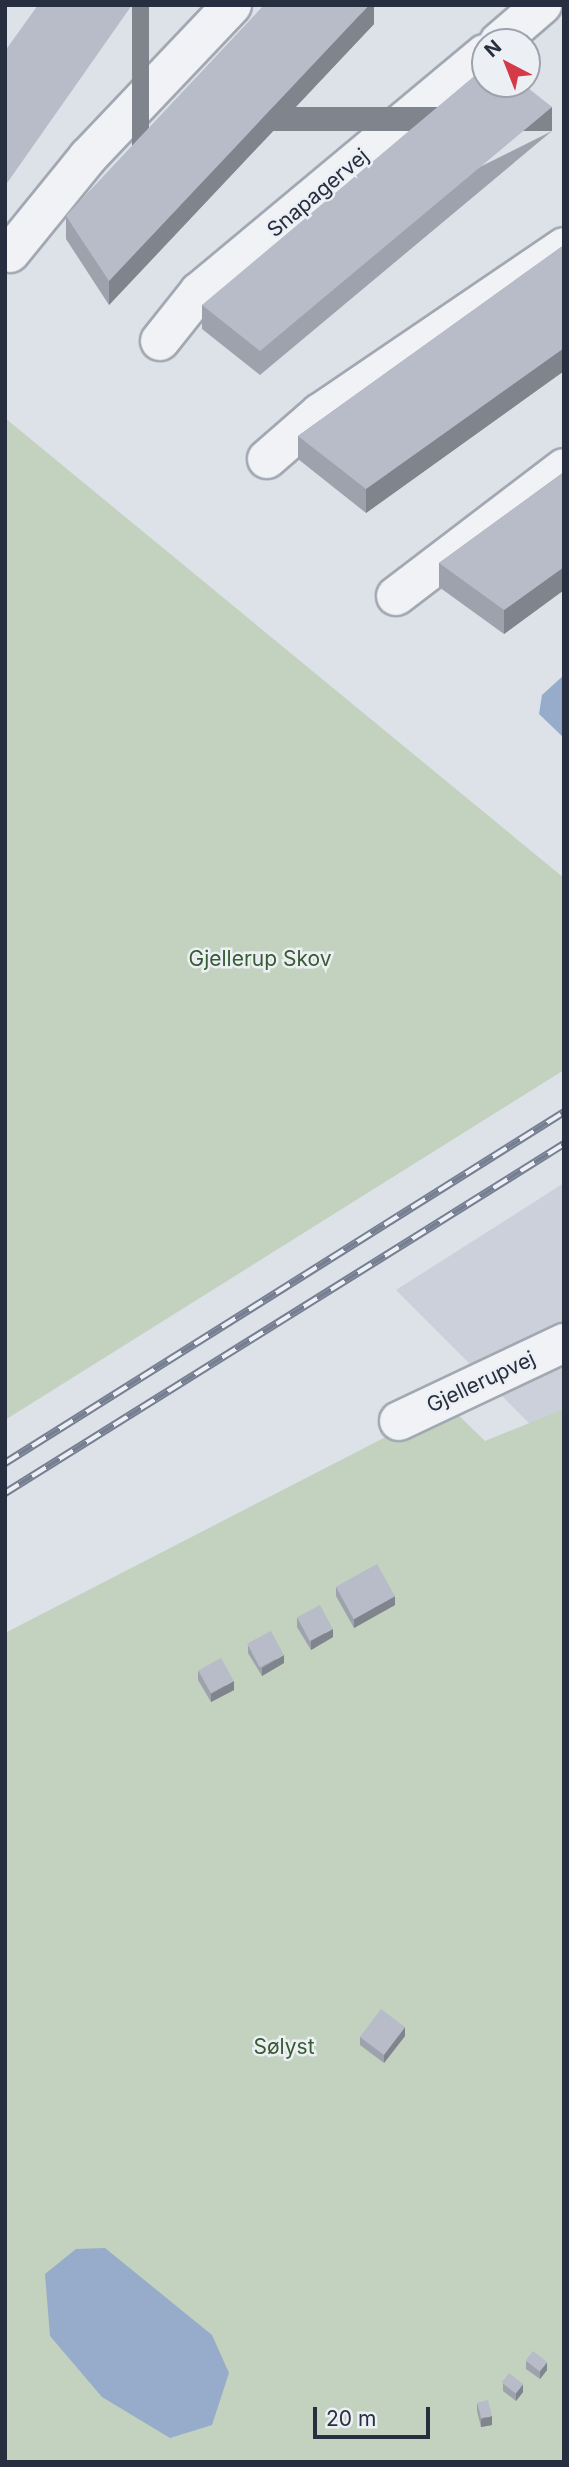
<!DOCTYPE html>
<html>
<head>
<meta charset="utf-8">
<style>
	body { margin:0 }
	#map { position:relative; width:569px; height:2467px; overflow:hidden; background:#dde1e8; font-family:Inter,sans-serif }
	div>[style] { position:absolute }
	.built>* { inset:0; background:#cbd0da }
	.green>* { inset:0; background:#c2d2be }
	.water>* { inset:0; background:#96acca }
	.roads { filter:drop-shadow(2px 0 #a2a8b2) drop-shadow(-2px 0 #a2a8b2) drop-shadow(0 2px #a2a8b2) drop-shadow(0 -2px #a2a8b2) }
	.minor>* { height:38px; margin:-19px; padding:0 19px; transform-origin:19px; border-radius:19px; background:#f0f2f6 }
	.rail>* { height:8px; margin-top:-4px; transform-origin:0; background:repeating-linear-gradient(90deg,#ecf0f5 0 16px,#767f92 0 32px); box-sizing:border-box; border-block:2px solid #767f92 }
	.wall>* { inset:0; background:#9da2ac }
	.shaded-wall>* { inset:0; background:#80848c; transform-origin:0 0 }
	.building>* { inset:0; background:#b7bcc8; transform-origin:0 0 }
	span { translate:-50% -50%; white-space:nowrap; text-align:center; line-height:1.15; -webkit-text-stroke:5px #ecf0f5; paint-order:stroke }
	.street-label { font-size:21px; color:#262e3f }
	.park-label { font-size:21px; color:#385c32 }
	.frame { position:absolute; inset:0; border:7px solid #262e3f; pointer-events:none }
	.north { position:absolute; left:471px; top:28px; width:70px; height:70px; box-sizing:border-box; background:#ecf0f5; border:2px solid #9da2ac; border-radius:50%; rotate:318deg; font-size:19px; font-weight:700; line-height:28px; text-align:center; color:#262e3f }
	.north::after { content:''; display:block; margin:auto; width:24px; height:32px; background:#d53a49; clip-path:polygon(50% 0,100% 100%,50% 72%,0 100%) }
	.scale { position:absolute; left:313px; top:2407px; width:117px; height:32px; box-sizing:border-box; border:4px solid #262e3f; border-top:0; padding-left:9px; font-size:21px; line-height:24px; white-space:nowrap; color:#262e3f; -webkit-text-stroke:5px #ecf0f5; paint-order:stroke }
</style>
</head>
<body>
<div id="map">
	<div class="built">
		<i style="clip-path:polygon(564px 1183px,564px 1458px,396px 1290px)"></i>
	</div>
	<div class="green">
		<i style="clip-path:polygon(5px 418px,564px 878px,564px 1070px,5px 1420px)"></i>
		<i style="clip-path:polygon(448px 1405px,485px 1441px,564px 1409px,564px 2462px,5px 2462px,5px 1633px)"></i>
	</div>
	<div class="water">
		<i style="clip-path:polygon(564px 675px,564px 738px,539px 714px,542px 695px)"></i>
		<i style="clip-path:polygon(105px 2248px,212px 2335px,229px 2373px,212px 2425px,170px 2438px,102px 2397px,50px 2336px,45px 2274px,76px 2249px)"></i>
	</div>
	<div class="roads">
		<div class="minor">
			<i style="left:499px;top:42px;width:57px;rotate:-40.7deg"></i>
			<i style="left:10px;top:253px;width:124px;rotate:-50.9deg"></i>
			<i style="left:88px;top:157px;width:209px;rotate:-46.5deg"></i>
			<i style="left:160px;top:341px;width:63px;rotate:-51.5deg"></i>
			<i style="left:199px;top:292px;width:372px;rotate:-39.8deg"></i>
			<i style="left:267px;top:459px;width:70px;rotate:-41deg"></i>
			<i style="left:320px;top:413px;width:295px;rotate:-34.2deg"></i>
			<i style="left:396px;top:596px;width:211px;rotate:-37.3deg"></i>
			<i style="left:399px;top:1421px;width:183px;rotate:-25.3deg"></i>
		</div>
	</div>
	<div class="rail">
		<i style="left:5px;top:1463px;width:660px;rotate:-32.12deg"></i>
		<i style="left:5px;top:1493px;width:659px;rotate:-31.98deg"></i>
	</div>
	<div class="wall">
		<i style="clip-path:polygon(374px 5px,374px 24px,109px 305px,66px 239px,66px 216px)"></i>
		<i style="clip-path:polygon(552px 131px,260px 375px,202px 329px,202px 305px)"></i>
		<i style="clip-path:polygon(564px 245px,564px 371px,366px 513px,298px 459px,298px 436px)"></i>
		<i style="clip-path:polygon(564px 472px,564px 590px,504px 634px,439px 587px,439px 563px)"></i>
		<i style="clip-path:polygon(336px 1587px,395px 1605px,354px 1628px,336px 1596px)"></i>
		<i style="clip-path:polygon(297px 1618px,333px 1637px,311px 1650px,297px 1627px)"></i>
		<i style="clip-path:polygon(248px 1645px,284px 1663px,262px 1676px,248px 1653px)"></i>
		<i style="clip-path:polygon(198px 1671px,234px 1690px,211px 1702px,198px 1680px)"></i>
		<i style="clip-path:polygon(405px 2036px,384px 2063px,360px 2045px,360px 2037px)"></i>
		<i style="clip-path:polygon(526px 2361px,547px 2370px,540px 2379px,526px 2369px)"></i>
		<i style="clip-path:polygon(503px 2383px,523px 2392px,516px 2401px,503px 2391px)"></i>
		<i style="clip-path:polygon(477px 2403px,492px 2425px,481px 2427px,477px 2411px)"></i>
	</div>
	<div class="shaded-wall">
		<i style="left:132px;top:5px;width:17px;height:221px"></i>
		<i style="clip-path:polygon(369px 5px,374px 5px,374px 24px,109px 305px,109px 281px)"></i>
		<i style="left:552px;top:107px;width:24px;height:381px;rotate:90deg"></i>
		<i style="clip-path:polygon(564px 348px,564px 371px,366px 513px,366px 489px)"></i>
		<i style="clip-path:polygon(564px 567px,564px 590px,504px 634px,504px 610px)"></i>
		<i style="clip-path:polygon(395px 1596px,395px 1605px,354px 1628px,354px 1619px)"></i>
		<i style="clip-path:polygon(333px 1629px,333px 1637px,311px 1650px,311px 1641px)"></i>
		<i style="clip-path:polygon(284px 1655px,284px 1663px,262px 1676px,262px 1668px)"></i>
		<i style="clip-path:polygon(234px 1681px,234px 1690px,211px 1702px,211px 1694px)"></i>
		<i style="clip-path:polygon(405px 2027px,405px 2036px,384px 2063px,384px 2055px)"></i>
		<i style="clip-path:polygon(547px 2362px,547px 2370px,540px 2379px,540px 2371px)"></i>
		<i style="clip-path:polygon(523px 2384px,523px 2392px,516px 2401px,516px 2393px)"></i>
		<i style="clip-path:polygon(492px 2416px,492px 2425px,481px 2427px,481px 2419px)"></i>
	</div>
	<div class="building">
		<i style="clip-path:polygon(38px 5px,132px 5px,5px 186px,5px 51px)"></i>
		<i style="clip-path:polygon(264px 5px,369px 5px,109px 281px,66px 216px)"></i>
		<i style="clip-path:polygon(485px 67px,485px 84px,523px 84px,552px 107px,260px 351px,202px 305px)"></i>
		<i style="clip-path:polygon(564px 245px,564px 348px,366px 489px,298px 436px)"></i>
		<i style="clip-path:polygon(564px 472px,564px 567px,504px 610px,439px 563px)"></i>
		<i style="left:377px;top:1564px;width:37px;height:47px;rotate:61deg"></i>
		<i style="left:320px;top:1605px;width:27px;height:26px;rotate:62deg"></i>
		<i style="left:271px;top:1631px;width:27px;height:27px;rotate:62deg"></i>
		<i style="left:221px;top:1658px;width:26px;height:26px;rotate:61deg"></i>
		<i style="left:381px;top:2009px;width:30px;height:35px;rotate:37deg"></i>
		<i style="left:533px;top:2351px;width:18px;height:12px;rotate:38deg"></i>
		<i style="left:509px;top:2373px;width:18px;height:12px;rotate:38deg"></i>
		<i style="left:488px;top:2400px;width:16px;height:11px;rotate:76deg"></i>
	</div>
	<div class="street-label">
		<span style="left:318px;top:193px;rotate:-40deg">Snapagervej</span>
		<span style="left:481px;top:1382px;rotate:-25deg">Gjellerupvej</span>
	</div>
	<div class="park-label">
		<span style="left:260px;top:959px">Gjellerup Skov</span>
		<span style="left:284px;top:2047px">Sølyst</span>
	</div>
	<div class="frame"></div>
	<div class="north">N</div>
	<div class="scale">20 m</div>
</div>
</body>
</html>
